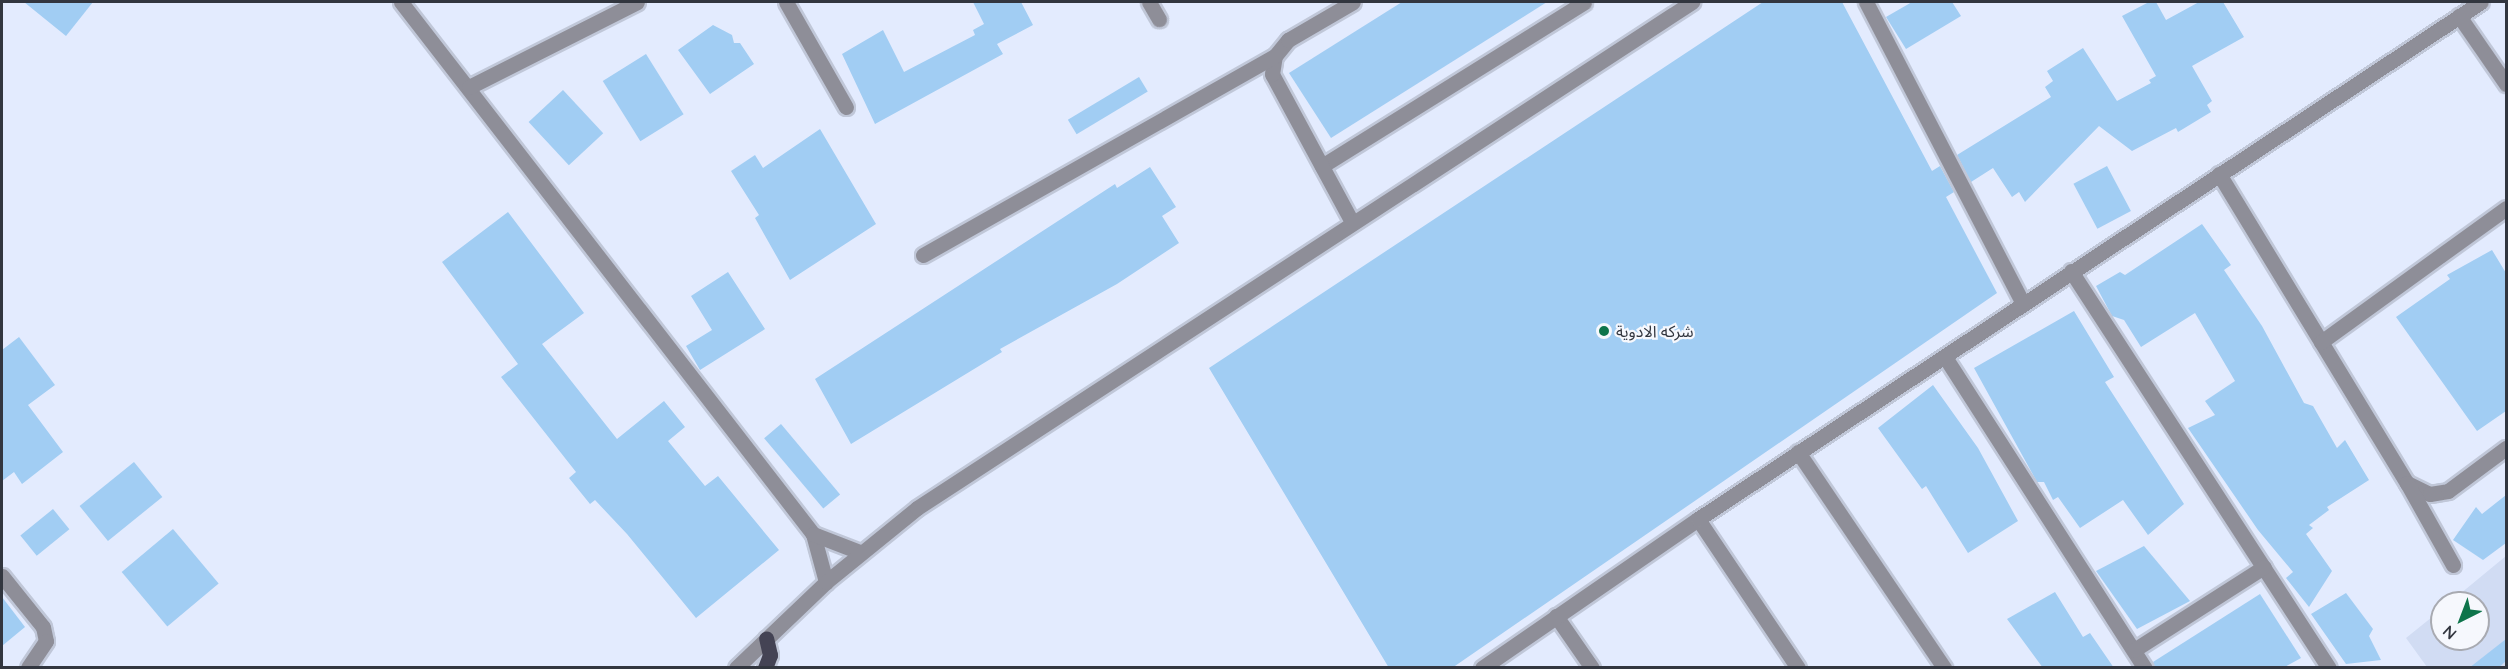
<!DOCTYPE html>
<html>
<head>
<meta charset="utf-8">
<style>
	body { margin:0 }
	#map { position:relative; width:2508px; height:669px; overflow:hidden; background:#e3ebfe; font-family:Quicksand,"Noto Sans Arabic",sans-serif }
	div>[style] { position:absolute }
	.built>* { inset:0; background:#d1dcf3 }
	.building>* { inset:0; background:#a1cdf3; transform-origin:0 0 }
	.roads { filter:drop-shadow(2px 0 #c0c7d8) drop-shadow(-2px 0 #c0c7d8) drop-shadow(0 2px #c0c7d8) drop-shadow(0 -2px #c0c7d8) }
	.minor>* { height:15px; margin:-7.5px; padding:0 7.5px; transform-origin:7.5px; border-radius:7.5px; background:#8e8e98 }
	.major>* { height:15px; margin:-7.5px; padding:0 7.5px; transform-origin:7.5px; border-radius:7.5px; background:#444354 }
	.dots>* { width:16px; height:16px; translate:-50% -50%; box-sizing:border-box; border:3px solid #f6f8fd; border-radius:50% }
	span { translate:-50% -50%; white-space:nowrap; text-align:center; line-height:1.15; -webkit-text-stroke:4.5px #f6f8fd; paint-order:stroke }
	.poi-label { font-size:16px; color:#32363f }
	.left { translate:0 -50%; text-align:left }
	.frame { position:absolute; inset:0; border:3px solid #32363f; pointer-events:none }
	.north { position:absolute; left:2430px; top:591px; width:60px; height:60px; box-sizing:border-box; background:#f6f8fd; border:2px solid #a8aab1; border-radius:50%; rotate:222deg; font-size:16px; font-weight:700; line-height:24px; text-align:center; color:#32363f }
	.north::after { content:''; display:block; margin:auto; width:21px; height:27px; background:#0e744b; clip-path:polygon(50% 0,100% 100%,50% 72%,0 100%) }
</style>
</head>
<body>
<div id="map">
	<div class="built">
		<i style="clip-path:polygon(2506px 556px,2506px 667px,2427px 667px,2406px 638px,2442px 609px,2442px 639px,2478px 639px,2478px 603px,2449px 603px)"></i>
	</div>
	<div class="building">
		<i style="clip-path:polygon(24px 2px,93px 2px,66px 36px)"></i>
		<i style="clip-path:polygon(973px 2px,1021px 2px,1033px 25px,997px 44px,1003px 54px,875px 124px,842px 54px,883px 30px,904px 72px,975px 35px,973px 30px,984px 24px)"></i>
		<i style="clip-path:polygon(1402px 2px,1547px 2px,1331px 138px,1289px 73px)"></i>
		<i style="clip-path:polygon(1763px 2px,1842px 2px,1932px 171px,1940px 166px,1954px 192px,1946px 197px,1997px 293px,1452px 668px,1389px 668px,1209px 368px)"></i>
		<i style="clip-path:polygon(1912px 2px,1952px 2px,1961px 16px,1906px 49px,1886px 17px)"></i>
		<i style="clip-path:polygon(2149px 2px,2156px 2px,2166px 20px,2199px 2px,2223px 2px,2244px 37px,2192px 66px,2212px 101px,2207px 105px,2211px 112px,2178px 132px,2176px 128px,2132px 151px,2099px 126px,2025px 202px,2019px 192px,2012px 197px,1993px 168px,1971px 182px,1957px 155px,2051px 97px,2045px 87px,2053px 81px,2047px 71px,2083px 48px,2117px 101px,2151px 83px,2149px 80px,2156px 76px,2122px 16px)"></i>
		<i style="clip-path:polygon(713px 25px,732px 35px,734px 43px,740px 43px,754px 64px,710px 94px,678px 50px)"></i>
		<i style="left:646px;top:54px;width:71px;height:51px;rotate:58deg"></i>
		<i style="left:1139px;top:77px;width:17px;height:83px;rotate:59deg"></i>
		<i style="left:563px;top:90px;width:59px;height:47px;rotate:47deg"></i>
		<i style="clip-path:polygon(820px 129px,876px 224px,790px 280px,755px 218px,759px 215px,731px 171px,755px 155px,763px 168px)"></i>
		<i style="left:2107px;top:166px;width:51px;height:38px;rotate:62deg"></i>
		<i style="clip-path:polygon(1150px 167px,1176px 207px,1162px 216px,1179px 243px,1117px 284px,1000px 349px,1002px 352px,851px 444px,815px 379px,1115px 184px,1117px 188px)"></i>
		<i style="clip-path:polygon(508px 212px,584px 313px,542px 344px,617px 439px,664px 401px,685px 427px,668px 441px,705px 486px,718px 476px,779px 550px,696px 618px,627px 534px,595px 500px,590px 504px,569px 478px,576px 472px,501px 377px,518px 364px,442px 262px)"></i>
		<i style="clip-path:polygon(2202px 224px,2231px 265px,2224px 270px,2262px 326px,2304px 403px,2313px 406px,2337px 448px,2345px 440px,2369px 480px,2327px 507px,2329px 510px,2309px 525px,2313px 528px,2306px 534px,2332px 571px,2309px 607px,2286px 578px,2293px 572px,2258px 530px,2188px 428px,2215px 415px,2205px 401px,2235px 381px,2195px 313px,2141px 347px,2124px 320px,2112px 316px,2096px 286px,2120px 272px,2125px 275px)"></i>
		<i style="clip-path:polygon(2492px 250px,2506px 273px,2506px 411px,2477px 431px,2396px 317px,2450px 279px,2447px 275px)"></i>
		<i style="clip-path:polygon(728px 272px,765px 329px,700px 370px,686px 346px,712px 330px,691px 296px)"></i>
		<i style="clip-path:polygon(2074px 311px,2114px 377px,2105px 382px,2184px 504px,2148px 535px,2123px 500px,2080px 528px,2058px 497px,2053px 500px,2044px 482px,2037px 482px,1974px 368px)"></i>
		<i style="clip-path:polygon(19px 337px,55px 385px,28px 405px,63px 452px,22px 484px,14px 472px,2px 481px,2px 350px)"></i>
		<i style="clip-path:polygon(1933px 385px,1978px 448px,2018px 521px,1968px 553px,1926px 486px,1922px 489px,1878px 428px)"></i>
		<i style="left:781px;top:424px;width:92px;height:22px;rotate:50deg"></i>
		<i style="left:134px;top:462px;width:45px;height:70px;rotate:51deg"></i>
		<i style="clip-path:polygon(2506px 495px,2506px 543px,2483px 560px,2453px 540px,2476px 507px,2482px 514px)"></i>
		<i style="left:53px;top:509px;width:26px;height:42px;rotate:51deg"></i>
		<i style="left:173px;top:529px;width:71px;height:67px;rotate:50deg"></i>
		<i style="clip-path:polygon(2144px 546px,2190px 601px,2137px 629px,2096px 571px)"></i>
		<i style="clip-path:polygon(2055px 592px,2083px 637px,2090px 633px,2114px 668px,2043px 668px,2007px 619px)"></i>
		<i style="clip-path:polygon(2346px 593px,2373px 629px,2369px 636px,2381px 660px,2346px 664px,2311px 614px)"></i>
		<i style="clip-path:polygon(2260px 594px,2301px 658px,2283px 668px,2155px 668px,2153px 662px)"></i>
		<i style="clip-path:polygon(2px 597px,25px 627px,2px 646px)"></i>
		<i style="clip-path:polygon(2506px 639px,2506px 661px,2498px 668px,2469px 668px)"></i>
	</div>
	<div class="roads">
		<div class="minor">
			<i style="left:401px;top:2px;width:673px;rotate:52.24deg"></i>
			<i style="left:813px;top:534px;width:50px;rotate:74.8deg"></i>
			<i style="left:786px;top:2px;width:121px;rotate:60.3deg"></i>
			<i style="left:1149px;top:2px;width:20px;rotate:60deg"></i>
			<i style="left:1866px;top:2px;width:340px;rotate:62.5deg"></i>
			<i style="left:2459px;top:16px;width:83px;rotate:55.3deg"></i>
			<i style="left:469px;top:87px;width:188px;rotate:-26.8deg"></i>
			<i style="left:1322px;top:166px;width:309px;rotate:-32deg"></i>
			<i style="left:2219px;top:174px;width:362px;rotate:58.7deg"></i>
			<i style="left:2407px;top:483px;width:25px;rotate:26deg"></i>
			<i style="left:2430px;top:494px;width:18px;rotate:-9deg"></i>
			<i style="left:2448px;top:491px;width:72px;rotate:-36.6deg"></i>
			<i style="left:1352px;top:222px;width:168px;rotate:-118.4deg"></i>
			<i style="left:1272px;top:74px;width:18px;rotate:-81deg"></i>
			<i style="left:1275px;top:56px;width:21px;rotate:-51deg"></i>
			<i style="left:1288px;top:40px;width:75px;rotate:-30.3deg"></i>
			<i style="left:923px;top:255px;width:404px;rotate:-29.5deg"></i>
			<i style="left:2071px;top:271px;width:473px;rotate:57deg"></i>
			<i style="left:2321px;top:342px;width:228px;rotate:-35.9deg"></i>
			<i style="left:1945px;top:357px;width:370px;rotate:57.3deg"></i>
			<i style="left:1798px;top:452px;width:261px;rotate:55.9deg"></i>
			<i style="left:2407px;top:483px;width:94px;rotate:60.7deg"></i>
			<i style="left:813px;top:534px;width:50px;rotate:21deg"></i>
			<i style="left:2px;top:576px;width:65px;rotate:51.2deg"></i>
			<i style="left:43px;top:627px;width:14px;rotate:78deg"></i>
			<i style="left:46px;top:641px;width:32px;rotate:124deg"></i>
			<i style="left:1556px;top:616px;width:63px;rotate:55.3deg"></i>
			<i style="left:2134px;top:650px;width:154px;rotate:-32.6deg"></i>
			<i style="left:736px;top:668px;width:124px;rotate:-43.7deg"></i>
			<i style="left:826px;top:582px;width:117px;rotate:-39.1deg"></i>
			<i style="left:917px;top:508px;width:926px;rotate:-33.14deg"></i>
			<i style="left:1482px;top:668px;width:262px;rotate:-34.6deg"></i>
			<i style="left:1798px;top:668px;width:179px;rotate:-123.9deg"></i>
			<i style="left:1698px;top:519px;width:938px;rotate:-33.44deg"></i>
		</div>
		<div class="major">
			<i style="left:765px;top:668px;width:14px;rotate:-69deg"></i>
			<i style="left:770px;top:655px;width:17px;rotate:-103deg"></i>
		</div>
	</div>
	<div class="dots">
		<i style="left:1604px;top:331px;background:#0e744b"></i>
	</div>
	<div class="poi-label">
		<span class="left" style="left:1616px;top:331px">شركه الادوية</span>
	</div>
	<div class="frame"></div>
	<div class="north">N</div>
</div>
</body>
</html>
